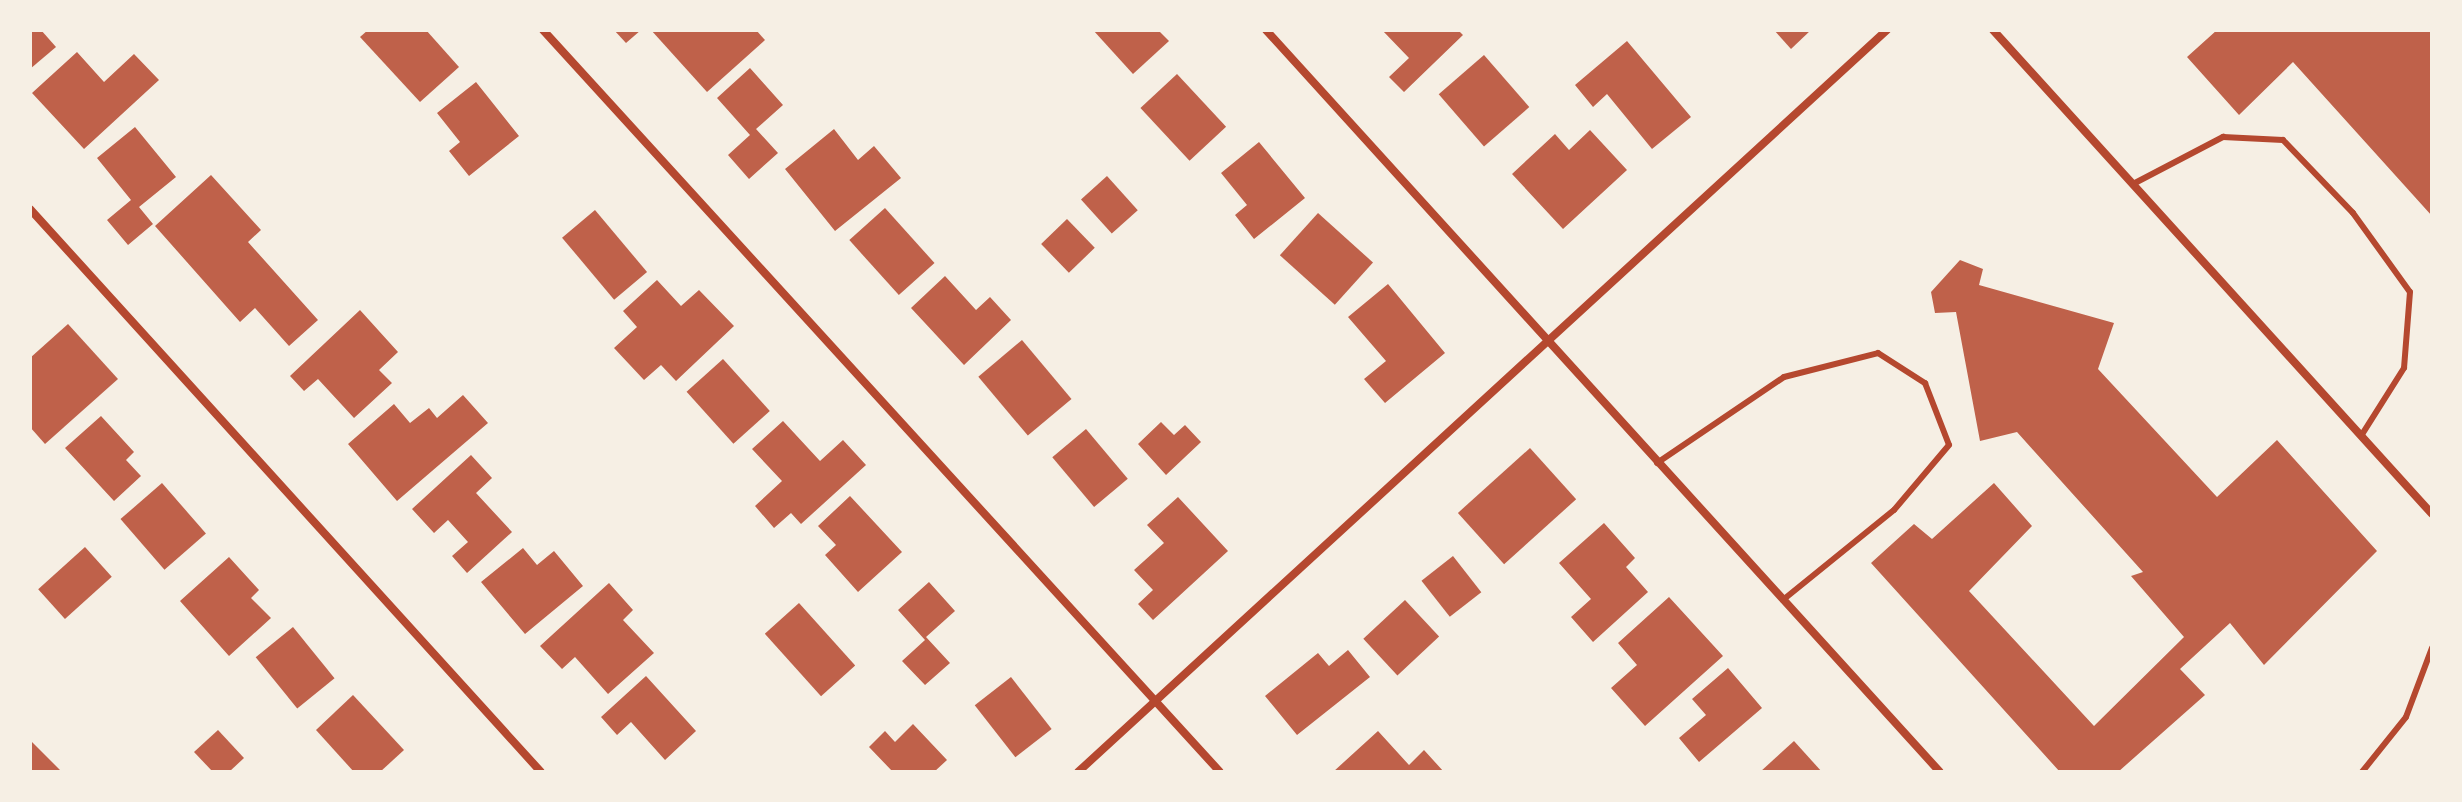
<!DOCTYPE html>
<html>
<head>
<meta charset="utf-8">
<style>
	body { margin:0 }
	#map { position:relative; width:2462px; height:802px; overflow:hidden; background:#f6efe4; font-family:Figtree,sans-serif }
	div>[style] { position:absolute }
	.building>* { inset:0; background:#bf614a; transform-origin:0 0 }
	.service>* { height:6px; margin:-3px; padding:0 3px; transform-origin:3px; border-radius:3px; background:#b5482f }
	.minor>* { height:8px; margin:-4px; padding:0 4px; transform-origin:4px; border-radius:4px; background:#b5482f }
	span { translate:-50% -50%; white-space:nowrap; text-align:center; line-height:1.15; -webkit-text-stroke:6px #f6efe4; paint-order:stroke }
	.frame { position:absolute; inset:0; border:32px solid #f6efe4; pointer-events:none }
</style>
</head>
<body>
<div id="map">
	<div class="building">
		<i style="clip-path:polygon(30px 30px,41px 30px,56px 47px,30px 69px)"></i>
		<i style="clip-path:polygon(368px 30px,426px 30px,459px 67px,420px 102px,360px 37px)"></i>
		<i style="clip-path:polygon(614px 30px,641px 30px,626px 43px)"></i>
		<i style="clip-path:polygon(651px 30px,756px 30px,765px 40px,707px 92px)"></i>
		<i style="clip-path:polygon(1093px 30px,1158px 30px,1169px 41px,1133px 74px)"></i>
		<i style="clip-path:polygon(1382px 30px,1458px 30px,1463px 35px,1404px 92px,1389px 77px,1409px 58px)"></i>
		<i style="clip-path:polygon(1774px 30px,1811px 30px,1791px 49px)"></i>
		<i style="clip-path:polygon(2217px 30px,2432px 30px,2432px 216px,2293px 62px,2239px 115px,2187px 57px)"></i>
		<i style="clip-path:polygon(1627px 41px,1691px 117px,1652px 149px,1607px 94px,1593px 107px,1575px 85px)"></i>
		<i style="clip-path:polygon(77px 52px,104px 82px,134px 54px,159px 80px,84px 149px,32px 93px)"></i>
		<i style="left:1484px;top:55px;width:69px;height:60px;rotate:49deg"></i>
		<i style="clip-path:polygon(750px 68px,783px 105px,756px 129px,778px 153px,749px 179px,728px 155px,750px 135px,717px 98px)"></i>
		<i style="left:1177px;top:74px;width:72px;height:50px;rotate:47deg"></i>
		<i style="clip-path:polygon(476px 82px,519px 136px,469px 176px,449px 151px,460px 142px,437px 113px)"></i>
		<i style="clip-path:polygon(135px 127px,176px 177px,139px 207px,153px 224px,128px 245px,107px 220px,131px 200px,97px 158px)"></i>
		<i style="clip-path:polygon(834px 129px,858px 160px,874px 146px,901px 178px,835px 231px,785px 169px)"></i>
		<i style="clip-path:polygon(1590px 130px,1627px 170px,1563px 229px,1512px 174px,1555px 134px,1569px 150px)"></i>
		<i style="clip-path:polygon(1259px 142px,1305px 198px,1254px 239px,1235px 215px,1247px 205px,1221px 173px)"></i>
		<i style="clip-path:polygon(211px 175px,261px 230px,248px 242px,318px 320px,289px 346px,255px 308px,240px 322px,155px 226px)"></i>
		<i style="left:1107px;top:176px;width:46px;height:35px;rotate:48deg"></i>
		<i style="left:885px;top:208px;width:74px;height:48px;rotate:48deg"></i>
		<i style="left:595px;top:210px;width:81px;height:43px;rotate:50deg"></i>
		<i style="left:1318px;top:213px;width:74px;height:57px;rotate:42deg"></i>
		<i style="left:1067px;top:219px;width:40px;height:36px;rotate:46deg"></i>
		<i style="clip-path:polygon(1960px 260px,1983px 269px,1979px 285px,2114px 323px,2098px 369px,2217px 497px,2277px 440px,2377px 551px,2264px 665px,2230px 623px,2180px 669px,2205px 695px,2118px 772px,2060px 772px,1871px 563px,1914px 524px,1932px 539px,1994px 483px,2032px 526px,1969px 591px,2094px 726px,2184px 637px,2131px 576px,2143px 572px,2017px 432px,1980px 441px,1956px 312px,1935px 313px,1931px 292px)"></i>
		<i style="clip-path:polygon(945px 276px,976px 310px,990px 297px,1011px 320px,964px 365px,911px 308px)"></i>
		<i style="clip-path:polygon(657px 280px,681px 306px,699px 290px,734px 326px,676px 381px,661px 365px,644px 380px,614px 348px,637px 327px,623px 311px)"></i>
		<i style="clip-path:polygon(1388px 284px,1445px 353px,1385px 403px,1364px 379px,1386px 361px,1348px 317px)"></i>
		<i style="clip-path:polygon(360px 310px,398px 352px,379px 370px,392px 383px,354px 418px,318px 379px,304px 391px,290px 376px)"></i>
		<i style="clip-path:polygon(68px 324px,118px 379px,45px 444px,30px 427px,30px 358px)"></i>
		<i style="left:1022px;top:340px;width:77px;height:57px;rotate:50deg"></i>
		<i style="left:723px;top:359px;width:70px;height:49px;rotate:48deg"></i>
		<i style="clip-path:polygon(463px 395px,488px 423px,397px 501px,348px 444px,394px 404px,410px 423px,429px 408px,437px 418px)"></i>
		<i style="clip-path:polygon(101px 416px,134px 452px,126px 460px,141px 476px,114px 501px,65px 448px)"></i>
		<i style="clip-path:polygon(783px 421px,820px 461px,843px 440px,866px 465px,801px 524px,791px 513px,774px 528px,755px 506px,782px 481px,752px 449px)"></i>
		<i style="clip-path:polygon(1161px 422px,1174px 435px,1185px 425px,1201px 442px,1166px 475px,1138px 444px)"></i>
		<i style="left:1086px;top:429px;width:65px;height:44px;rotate:50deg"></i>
		<i style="left:1530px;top:448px;width:69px;height:97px;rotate:48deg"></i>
		<i style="clip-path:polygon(471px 455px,492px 478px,476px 493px,512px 532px,467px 573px,452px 556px,468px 542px,448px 520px,434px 533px,412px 509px)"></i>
		<i style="left:162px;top:483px;width:67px;height:55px;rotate:49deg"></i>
		<i style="clip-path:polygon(850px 496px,902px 552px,858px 592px,825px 555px,836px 545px,818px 526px)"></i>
		<i style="clip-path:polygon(1178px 497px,1228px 551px,1153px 620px,1138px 604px,1153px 590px,1134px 570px,1164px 543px,1147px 525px)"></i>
		<i style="clip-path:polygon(1604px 523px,1635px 558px,1626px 567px,1648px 592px,1593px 642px,1571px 617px,1591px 599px,1559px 563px)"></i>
		<i style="left:85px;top:547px;width:40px;height:63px;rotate:48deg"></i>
		<i style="clip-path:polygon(523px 548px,537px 565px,554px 551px,583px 586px,525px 634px,481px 582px)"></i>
		<i style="left:1453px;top:556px;width:46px;height:40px;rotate:52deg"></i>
		<i style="clip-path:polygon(229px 557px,259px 590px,251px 598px,271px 618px,229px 656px,180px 601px)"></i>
		<i style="clip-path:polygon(929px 582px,955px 611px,926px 637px,950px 663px,925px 685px,902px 661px,925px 640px,898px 610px)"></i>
		<i style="clip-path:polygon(609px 583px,633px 610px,623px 620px,654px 653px,608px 694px,575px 657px,562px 669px,540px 646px)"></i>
		<i style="clip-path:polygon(1669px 597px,1723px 656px,1645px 726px,1611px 688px,1637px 665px,1618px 643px)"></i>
		<i style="left:1405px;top:600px;width:50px;height:57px;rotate:47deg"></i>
		<i style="left:799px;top:603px;width:84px;height:46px;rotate:48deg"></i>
		<i style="left:293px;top:627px;width:66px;height:48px;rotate:51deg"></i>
		<i style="clip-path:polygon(1348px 650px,1370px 677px,1297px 735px,1265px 696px,1318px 653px,1329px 666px)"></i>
		<i style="clip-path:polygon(1728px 668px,1762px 708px,1699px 762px,1679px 738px,1706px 715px,1692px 699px)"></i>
		<i style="clip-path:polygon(646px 676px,696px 731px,665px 760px,631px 722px,617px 735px,601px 717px)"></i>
		<i style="left:1011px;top:677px;width:66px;height:46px;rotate:52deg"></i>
		<i style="clip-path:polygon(353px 695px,404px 750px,380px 772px,354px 772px,316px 730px)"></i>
		<i style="clip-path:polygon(913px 724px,947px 760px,934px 772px,893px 772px,869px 747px,885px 731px,895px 742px)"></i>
		<i style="clip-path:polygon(218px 730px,244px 758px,229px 772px,213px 772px,194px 752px)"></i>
		<i style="clip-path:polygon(1378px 731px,1409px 765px,1424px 750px,1444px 772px,1333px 772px)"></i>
		<i style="clip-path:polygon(1794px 741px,1822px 772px,1760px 772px)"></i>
		<i style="clip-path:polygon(32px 742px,62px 772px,30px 772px)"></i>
	</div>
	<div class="service">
		<i style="left:2133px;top:184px;width:102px;rotate:-27.6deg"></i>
		<i style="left:2223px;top:137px;width:60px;rotate:2.9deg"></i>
		<i style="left:2283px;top:140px;width:101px;rotate:46.2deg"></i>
		<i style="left:2353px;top:213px;width:97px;rotate:54.2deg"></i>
		<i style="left:2410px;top:292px;width:76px;rotate:94.5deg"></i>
		<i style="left:2404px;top:368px;width:80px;rotate:122.3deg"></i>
		<i style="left:1657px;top:463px;width:153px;rotate:-34.1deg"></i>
		<i style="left:1784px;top:377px;width:97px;rotate:-14.3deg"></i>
		<i style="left:1878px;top:353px;width:56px;rotate:32.6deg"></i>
		<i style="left:1925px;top:383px;width:66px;rotate:68.8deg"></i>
		<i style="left:1949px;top:445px;width:85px;rotate:130.2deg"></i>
		<i style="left:1894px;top:510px;width:143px;rotate:141deg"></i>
		<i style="left:2362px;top:772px;width:70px;rotate:-51.3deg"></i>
		<i style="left:2406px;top:717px;width:74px;rotate:-69.4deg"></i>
	</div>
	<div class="minor">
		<i style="left:543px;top:30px;width:1004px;rotate:47.62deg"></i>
		<i style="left:1266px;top:30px;width:1002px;rotate:47.75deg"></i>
		<i style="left:1993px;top:30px;width:653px;rotate:47.79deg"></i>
		<i style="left:30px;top:209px;width:760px;rotate:47.77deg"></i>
		<i style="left:1078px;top:772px;width:1098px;rotate:-42.53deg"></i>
	</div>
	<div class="frame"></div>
</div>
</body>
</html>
